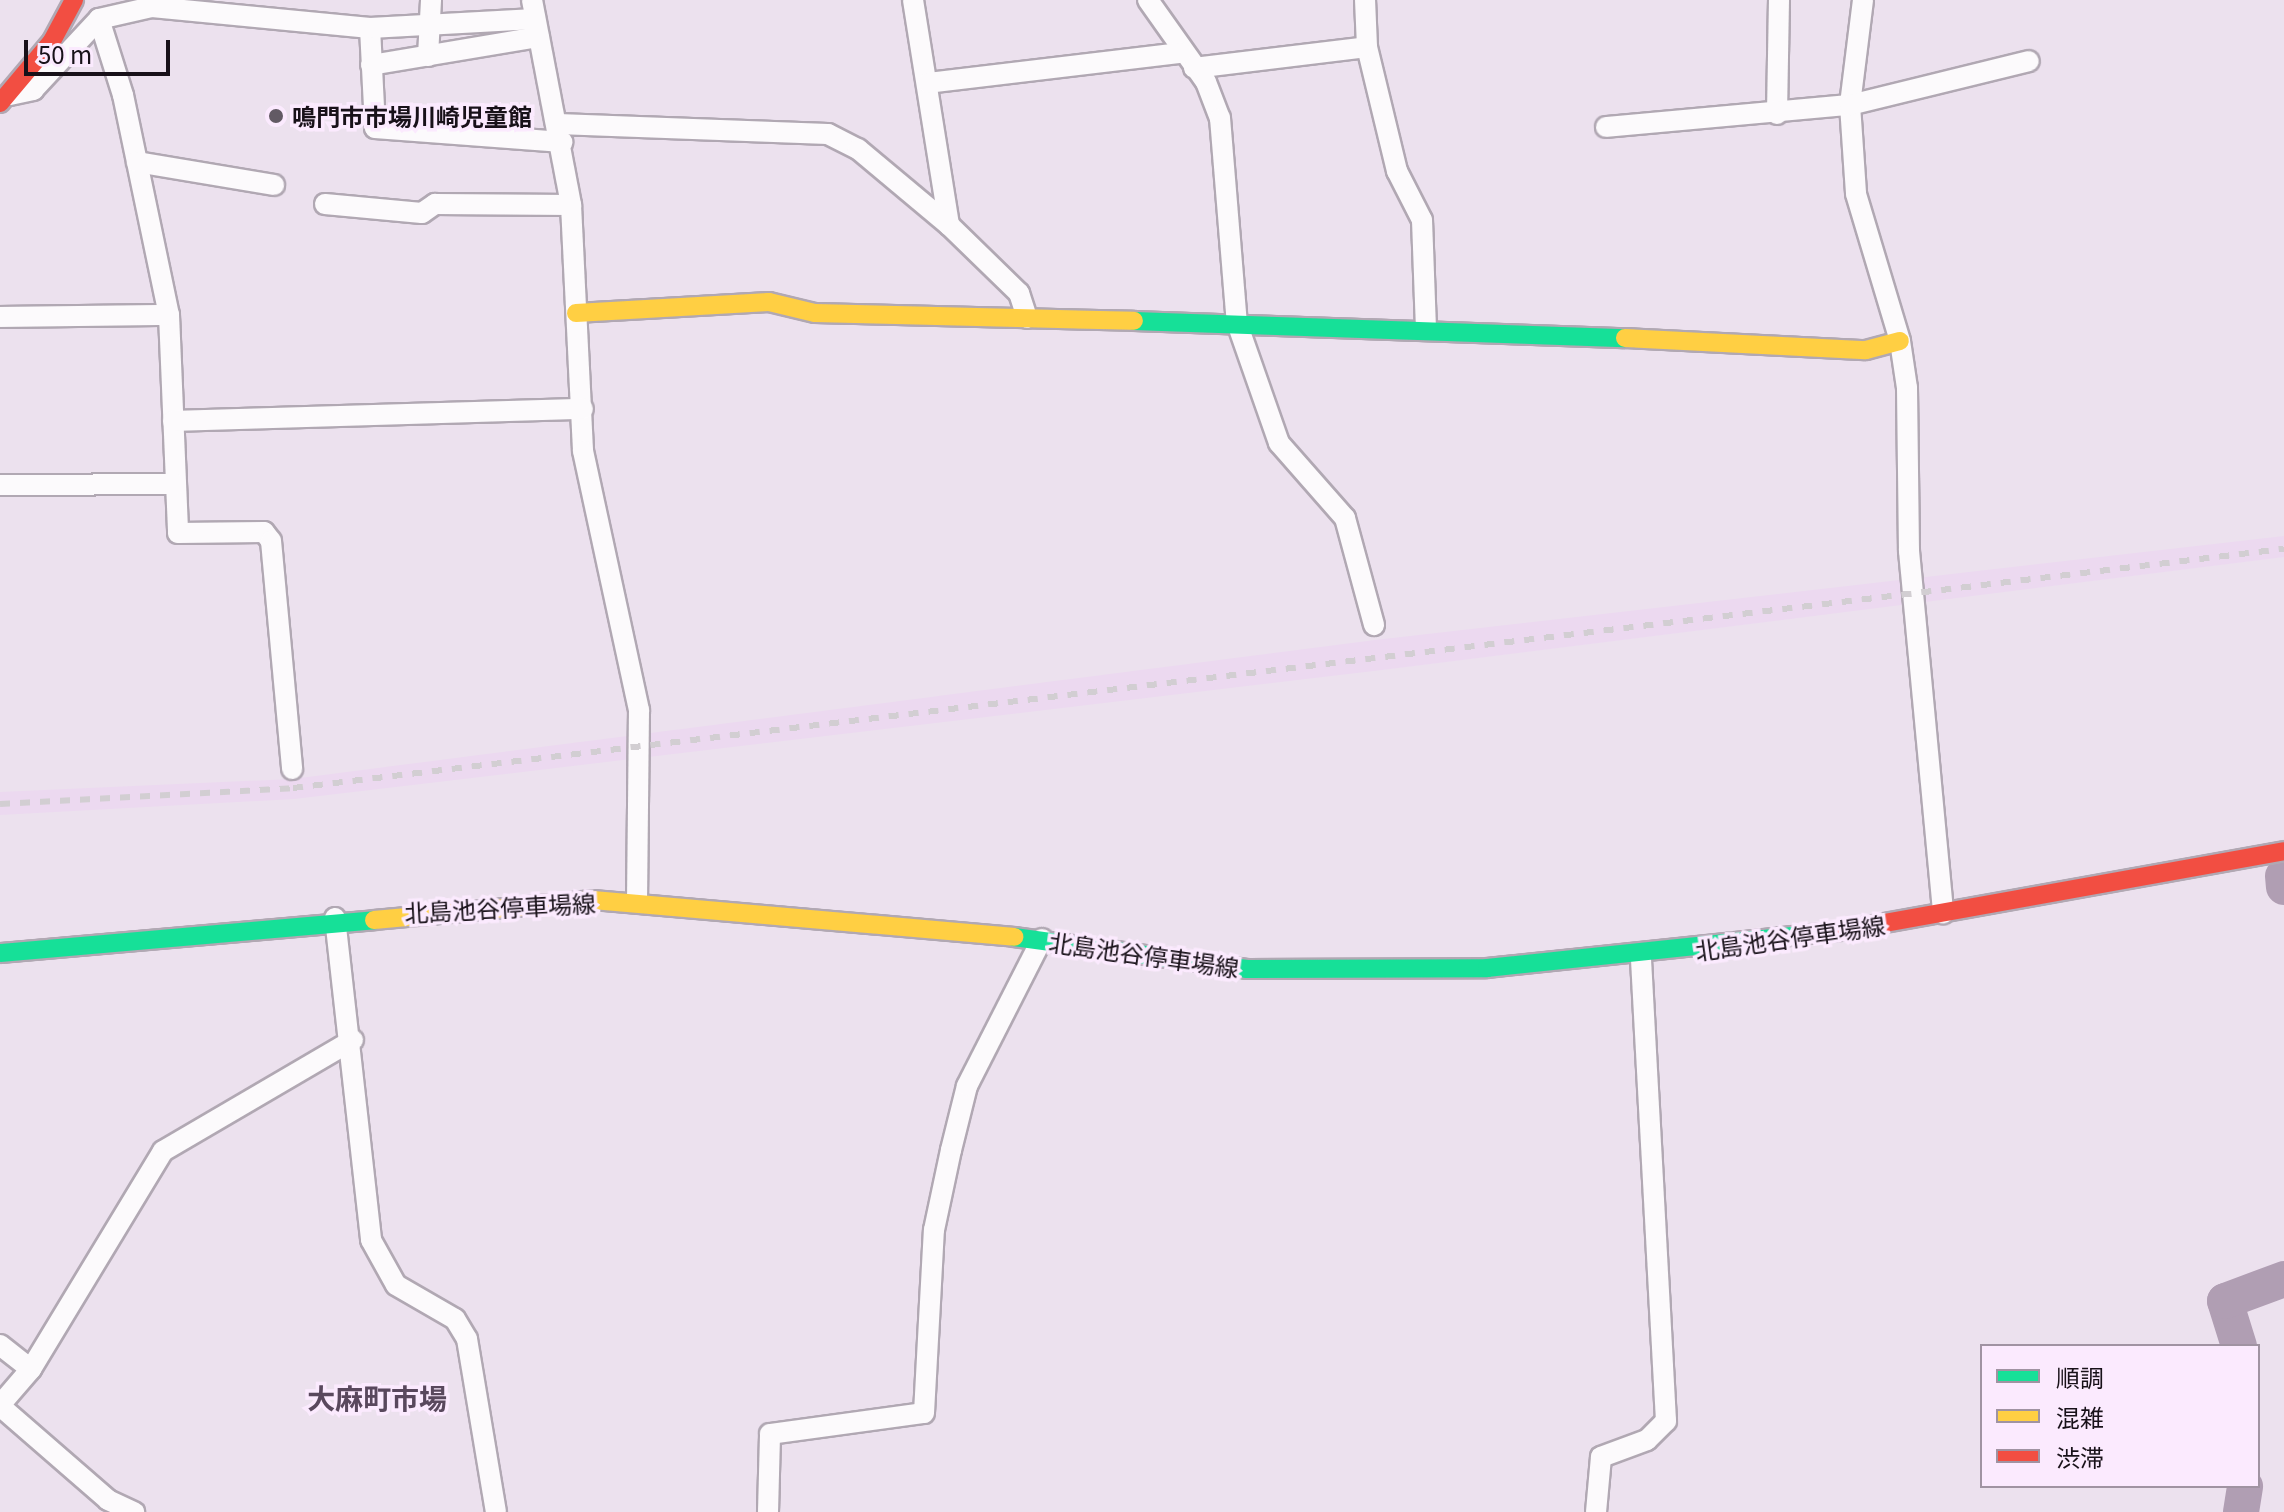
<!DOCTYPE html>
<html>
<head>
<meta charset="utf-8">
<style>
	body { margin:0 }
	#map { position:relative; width:2284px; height:1512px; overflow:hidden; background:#ece1ee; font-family:Georgia,"Noto Sans JP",serif }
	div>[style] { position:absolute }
	.built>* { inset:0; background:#ecd9f0 }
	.river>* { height:36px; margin:-18px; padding:0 18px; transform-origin:18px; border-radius:18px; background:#b09eb3 }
	.roads { filter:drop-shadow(2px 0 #b1a8b3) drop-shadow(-2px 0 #b1a8b3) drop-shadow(0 2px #b1a8b3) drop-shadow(0 -2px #b1a8b3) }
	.street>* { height:20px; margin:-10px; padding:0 10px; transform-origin:10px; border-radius:10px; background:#fcfafc }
	.fast>* { height:18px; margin:-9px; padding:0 9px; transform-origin:9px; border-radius:9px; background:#16e098 }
	.slow>* { height:18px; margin:-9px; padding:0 9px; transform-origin:9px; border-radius:9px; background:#ffcf43 }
	.jam>* { height:18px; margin:-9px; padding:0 9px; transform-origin:9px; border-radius:9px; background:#f24e42 }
	.rail>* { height:6px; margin-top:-3px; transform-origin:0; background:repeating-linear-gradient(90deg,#d2ced2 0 10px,transparent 0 20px) }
	.dots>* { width:22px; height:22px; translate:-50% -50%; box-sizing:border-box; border:4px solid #fbeafe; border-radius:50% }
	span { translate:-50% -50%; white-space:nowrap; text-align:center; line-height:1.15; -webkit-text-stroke:7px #fbeafe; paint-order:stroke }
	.poi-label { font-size:24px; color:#181119; font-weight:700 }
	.left { translate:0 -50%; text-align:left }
	.street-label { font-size:24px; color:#181119 }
	.quarter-label { font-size:28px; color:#59485d; font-weight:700 }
	.legend { position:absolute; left:1980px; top:1344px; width:280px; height:144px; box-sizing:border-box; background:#fbeafe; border:2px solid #a093a2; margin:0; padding:10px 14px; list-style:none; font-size:24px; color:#181119 }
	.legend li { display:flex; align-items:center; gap:16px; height:40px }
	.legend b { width:40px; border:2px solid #a093a2 }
	.scale { position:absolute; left:24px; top:40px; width:146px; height:36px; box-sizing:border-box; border:4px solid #181119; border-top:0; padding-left:10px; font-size:24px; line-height:28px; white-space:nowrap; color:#181119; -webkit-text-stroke:6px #fbeafe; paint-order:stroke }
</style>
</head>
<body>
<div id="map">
	<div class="built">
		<i style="clip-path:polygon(2284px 536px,2284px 557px,1382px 670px,294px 799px,0 815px,0 792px,292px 779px,1375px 640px)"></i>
	</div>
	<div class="river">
		<i style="left:2283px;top:876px;width:11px;rotate:85deg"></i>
		<i style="left:2239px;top:1346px;width:47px;rotate:-107.3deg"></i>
		<i style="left:2225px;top:1301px;width:63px;rotate:-20.4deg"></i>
		<i style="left:2241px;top:1512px;width:26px;rotate:-81deg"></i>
	</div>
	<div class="roads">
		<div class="street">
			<i style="left:532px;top:0;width:209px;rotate:79.2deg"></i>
			<i style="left:571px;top:205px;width:246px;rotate:87.2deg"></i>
			<i style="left:583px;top:451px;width:265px;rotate:77.8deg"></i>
			<i style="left:639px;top:710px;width:192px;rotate:90.6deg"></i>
			<i style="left:913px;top:0;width:228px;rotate:80.9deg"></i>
			<i style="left:1148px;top:0;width:100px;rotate:54.7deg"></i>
			<i style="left:1206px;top:82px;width:39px;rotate:69deg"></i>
			<i style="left:1220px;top:118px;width:206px;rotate:85.3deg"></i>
			<i style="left:1237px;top:323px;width:127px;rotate:70.7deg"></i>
			<i style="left:1279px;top:443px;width:100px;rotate:48.7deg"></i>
			<i style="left:1345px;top:518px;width:111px;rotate:74.8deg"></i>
			<i style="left:1863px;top:0;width:106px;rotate:97.1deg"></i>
			<i style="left:1850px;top:105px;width:89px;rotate:86.1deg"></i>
			<i style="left:1856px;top:194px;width:153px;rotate:73.3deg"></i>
			<i style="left:1900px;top:341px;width:48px;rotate:81.5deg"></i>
			<i style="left:1907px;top:388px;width:163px;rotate:89.3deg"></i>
			<i style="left:1909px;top:551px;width:364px;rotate:84.6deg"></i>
			<i style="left:99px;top:19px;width:80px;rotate:72.5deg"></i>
			<i style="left:123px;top:95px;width:225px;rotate:78.2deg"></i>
			<i style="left:169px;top:315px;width:218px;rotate:87.6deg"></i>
			<i style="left:178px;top:533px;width:86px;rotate:-0.7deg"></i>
			<i style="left:264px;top:532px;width:11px;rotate:52deg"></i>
			<i style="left:271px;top:541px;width:229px;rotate:84.7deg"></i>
			<i style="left:370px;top:28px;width:100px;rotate:87.1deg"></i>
			<i style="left:375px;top:128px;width:188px;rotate:4.3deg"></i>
			<i style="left:1367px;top:47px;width:128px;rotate:76.4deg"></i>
			<i style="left:1397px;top:171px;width:55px;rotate:63deg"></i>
			<i style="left:1422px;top:220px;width:108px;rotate:87.9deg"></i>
			<i style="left:428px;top:56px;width:56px;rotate:-86.9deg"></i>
			<i style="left:371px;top:65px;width:170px;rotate:-9.5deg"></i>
			<i style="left:1194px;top:68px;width:174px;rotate:-6.9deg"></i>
			<i style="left:1367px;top:47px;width:47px;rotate:-92.4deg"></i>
			<i style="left:928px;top:83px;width:255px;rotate:-6.8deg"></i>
			<i style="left:10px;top:95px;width:24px;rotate:-12deg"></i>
			<i style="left:33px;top:90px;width:97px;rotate:-47.1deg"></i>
			<i style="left:99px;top:19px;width:54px;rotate:-12.8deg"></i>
			<i style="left:152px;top:7px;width:219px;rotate:5.5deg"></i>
			<i style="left:370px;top:28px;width:165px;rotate:-3.1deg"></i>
			<i style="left:1777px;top:114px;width:114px;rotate:-89deg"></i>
			<i style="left:558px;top:124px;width:270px;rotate:2.1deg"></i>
			<i style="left:828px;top:134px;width:34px;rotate:27deg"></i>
			<i style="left:858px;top:149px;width:119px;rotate:39.9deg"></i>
			<i style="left:949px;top:225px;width:98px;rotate:44.2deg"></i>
			<i style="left:1019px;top:293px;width:26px;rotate:72deg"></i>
			<i style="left:1606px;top:127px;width:245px;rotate:-5.2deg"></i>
			<i style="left:1850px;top:105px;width:184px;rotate:-13.8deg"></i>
			<i style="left:137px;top:162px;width:139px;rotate:9.5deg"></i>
			<i style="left:325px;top:204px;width:97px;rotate:5.3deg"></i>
			<i style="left:422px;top:213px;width:16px;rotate:-35deg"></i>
			<i style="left:435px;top:204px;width:136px;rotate:0.4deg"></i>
			<i style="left:0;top:317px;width:169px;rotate:-0.7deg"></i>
			<i style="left:173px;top:421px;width:410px;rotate:-1.7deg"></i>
			<i style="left:0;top:485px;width:176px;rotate:-0.3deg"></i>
			<i style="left:335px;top:918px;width:324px;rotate:83.6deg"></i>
			<i style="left:371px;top:1240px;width:51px;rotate:60.9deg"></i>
			<i style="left:396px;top:1285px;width:68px;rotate:30deg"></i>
			<i style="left:455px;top:1319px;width:23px;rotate:59deg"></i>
			<i style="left:467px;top:1339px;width:175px;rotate:80.5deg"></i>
			<i style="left:0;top:1345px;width:39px;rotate:38deg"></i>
			<i style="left:0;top:1405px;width:48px;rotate:-49.3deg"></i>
			<i style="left:31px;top:1369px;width:255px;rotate:-58.8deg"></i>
			<i style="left:163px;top:1151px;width:220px;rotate:-30.3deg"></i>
			<i style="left:0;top:1406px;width:143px;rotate:41deg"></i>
			<i style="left:108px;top:1500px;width:29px;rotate:25deg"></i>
			<i style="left:768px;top:1512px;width:78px;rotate:-88.5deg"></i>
			<i style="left:770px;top:1434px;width:155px;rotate:-7.8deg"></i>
			<i style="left:924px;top:1413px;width:183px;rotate:-86.9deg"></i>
			<i style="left:934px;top:1230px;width:82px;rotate:-78deg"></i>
			<i style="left:951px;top:1150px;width:66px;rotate:-76deg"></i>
			<i style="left:967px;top:1086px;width:165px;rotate:-63deg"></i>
			<i style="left:1596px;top:1512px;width:55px;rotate:-84.8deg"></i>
			<i style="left:1601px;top:1457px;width:49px;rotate:-20.3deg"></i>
			<i style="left:1647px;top:1440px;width:27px;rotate:-45deg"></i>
			<i style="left:1666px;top:1421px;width:466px;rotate:-93.1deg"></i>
		</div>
		<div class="fast">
			<i style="left:1134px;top:321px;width:491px;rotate:2deg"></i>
			<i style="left:1014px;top:937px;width:235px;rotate:7.8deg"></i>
			<i style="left:1247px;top:969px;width:240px;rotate:-0.2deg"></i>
			<i style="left:1487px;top:968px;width:355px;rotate:-6deg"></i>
			<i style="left:0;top:953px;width:375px;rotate:-5deg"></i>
		</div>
		<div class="slow">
			<i style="left:576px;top:313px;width:193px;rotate:-3.3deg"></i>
			<i style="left:769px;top:302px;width:47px;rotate:13.4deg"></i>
			<i style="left:815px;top:313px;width:319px;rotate:1.4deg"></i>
			<i style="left:1625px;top:338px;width:241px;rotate:2.9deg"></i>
			<i style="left:1866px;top:350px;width:35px;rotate:-15deg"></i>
			<i style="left:374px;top:920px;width:220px;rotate:-5.2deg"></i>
			<i style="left:593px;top:900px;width:423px;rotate:5deg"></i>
		</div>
		<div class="jam">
			<i style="left:0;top:103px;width:81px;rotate:-50deg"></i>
			<i style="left:52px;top:41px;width:47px;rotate:-61.8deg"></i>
			<i style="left:1840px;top:931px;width:451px;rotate:-10.2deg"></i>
		</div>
	</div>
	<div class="rail">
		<i style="left:0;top:804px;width:293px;rotate:-3.1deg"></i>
		<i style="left:293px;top:788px;width:2005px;rotate:-6.85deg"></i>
	</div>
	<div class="dots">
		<i style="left:276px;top:116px;background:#625a64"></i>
	</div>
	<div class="poi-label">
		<span class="left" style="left:292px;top:116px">鳴門市市場川崎児童館</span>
	</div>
	<div class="street-label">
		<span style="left:500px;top:907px;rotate:-3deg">北島池谷停車場線</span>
		<span style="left:1790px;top:937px;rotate:-8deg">北島池谷停車場線</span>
		<span style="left:1144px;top:954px;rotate:8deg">北島池谷停車場線</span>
	</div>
	<div class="quarter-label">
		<span style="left:377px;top:1397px">大麻町市場</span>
	</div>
	<ul class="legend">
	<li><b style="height:10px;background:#16e098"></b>順調</li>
	<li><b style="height:10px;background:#ffcf43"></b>混雑</li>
	<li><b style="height:10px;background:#f24e42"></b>渋滞</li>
	</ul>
	<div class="scale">50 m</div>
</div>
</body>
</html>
